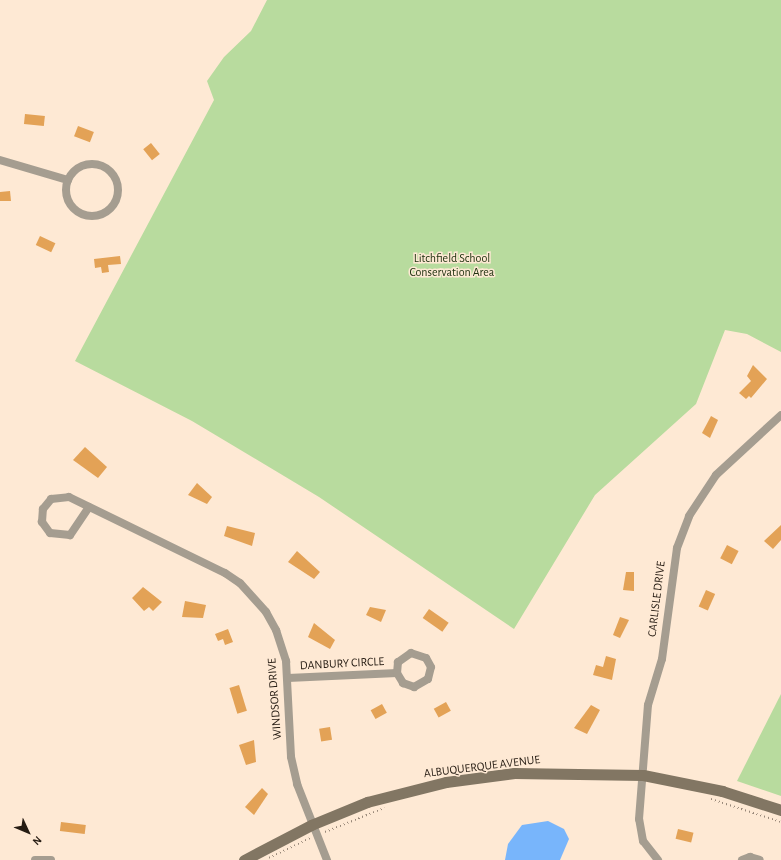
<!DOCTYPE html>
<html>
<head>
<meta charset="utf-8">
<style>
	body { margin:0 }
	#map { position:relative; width:781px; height:860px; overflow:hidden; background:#fee9d4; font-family:"Alegreya Sans",sans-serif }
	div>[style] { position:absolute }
	.green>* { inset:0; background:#b8db9e }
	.water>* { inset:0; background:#78b5fb }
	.building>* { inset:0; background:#e3a256; transform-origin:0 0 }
	.path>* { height:1.5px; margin-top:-0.75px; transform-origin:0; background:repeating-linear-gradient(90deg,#988879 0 1px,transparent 0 4px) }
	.street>* { height:8px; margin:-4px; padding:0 4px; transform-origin:4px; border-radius:4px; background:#a59d90 }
	.street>.ring { margin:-4px; padding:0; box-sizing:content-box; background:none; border:8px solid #a59d90; border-radius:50% }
	.secondary>* { height:11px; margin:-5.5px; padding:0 5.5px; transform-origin:5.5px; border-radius:5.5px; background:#827663 }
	span { translate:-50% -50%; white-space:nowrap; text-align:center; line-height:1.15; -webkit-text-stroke:3px #fee9d4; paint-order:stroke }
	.park-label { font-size:12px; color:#203210 }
	.street-label { font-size:12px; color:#261c13 }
	.north { position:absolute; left:8px; top:812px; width:40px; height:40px; -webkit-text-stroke:3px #fee9d4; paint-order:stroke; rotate:134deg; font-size:11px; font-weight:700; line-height:16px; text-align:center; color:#261c13 }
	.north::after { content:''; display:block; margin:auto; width:14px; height:18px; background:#261c13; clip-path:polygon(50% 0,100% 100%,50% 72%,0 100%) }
</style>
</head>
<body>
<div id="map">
	<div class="green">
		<i style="clip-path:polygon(267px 0,781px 0,781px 352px,747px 334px,725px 330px,696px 404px,595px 495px,514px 629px,319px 497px,192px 421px,75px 361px,214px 100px,207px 81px,224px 57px,251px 31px)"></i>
		<i style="clip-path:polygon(781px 694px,781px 796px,737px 781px)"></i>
	</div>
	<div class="water">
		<i style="clip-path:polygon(548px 821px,564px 829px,569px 839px,560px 860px,505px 860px,508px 844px,522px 825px)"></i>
	</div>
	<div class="building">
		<i style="left:25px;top:114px;width:20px;height:10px;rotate:6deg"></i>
		<i style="left:78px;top:126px;width:17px;height:11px;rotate:21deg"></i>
		<i style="left:151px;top:143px;width:14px;height:10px;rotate:51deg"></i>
		<i style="clip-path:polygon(10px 191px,11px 201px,0 201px,0 192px)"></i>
		<i style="left:40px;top:236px;width:17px;height:10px;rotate:25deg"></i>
		<i style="clip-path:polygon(120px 256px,121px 264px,108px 265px,109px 272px,102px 273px,101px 267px,95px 268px,94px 259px)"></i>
		<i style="clip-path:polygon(753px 365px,767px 379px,751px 398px,749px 396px,746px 399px,739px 393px,751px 381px,747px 376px)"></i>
		<i style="clip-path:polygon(711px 416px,718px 420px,710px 438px,702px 433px)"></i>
		<i style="clip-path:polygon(85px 447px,107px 467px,98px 478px,73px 460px)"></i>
		<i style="clip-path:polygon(197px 483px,212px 497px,207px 504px,188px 495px)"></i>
		<i style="clip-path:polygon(781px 525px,781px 540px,773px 549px,764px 541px)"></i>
		<i style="clip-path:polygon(227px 526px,255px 533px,252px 546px,224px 536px)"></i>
		<i style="left:727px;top:545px;width:13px;height:15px;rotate:27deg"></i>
		<i style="clip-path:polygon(297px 551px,320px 572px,314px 579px,288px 562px)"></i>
		<i style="clip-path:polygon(626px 572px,634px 572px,634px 591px,623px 590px)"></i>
		<i style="clip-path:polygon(143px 587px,162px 602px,153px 611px,149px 607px,144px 611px,132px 598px)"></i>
		<i style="left:706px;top:590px;width:10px;height:18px;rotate:24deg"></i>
		<i style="clip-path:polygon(185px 601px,206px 605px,203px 618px,182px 617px)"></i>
		<i style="clip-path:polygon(370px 607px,386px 610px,381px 622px,366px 615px)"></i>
		<i style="left:429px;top:609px;width:24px;height:11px;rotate:35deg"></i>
		<i style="clip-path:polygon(620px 617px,629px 620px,620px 638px,613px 635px)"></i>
		<i style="clip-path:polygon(314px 623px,335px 640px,330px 649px,308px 637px)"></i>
		<i style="clip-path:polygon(228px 629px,233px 642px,225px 645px,223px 639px,218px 641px,215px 634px)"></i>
		<i style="clip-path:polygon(606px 656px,616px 659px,612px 680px,593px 675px,596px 665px,603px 667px)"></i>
		<i style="left:239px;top:685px;width:27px;height:10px;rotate:73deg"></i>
		<i style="left:446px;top:702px;width:10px;height:14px;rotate:61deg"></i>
		<i style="left:382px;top:704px;width:10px;height:13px;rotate:61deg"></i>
		<i style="clip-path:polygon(591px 705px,600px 710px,587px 734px,574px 728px)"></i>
		<i style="left:330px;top:727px;width:13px;height:11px;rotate:81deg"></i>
		<i style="clip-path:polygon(254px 740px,256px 762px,246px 765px,239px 745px)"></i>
		<i style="clip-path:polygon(262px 788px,268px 794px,254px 815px,245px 807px)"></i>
		<i style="left:61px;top:822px;width:25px;height:9px;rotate:7deg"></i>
		<i style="left:678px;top:829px;width:16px;height:10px;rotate:14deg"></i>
	</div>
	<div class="path">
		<i style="left:711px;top:799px;width:74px;rotate:18.2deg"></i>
		<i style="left:325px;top:832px;width:64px;rotate:-22.1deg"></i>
		<i style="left:269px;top:858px;width:46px;rotate:-26deg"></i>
	</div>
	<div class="street">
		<i style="left:0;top:160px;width:71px;rotate:16.4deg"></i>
		<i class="ring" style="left:66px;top:164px;width:44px;height:44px"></i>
		<i style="left:89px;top:507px;width:34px;rotate:124deg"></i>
		<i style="left:70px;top:535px;width:20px;rotate:-174deg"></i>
		<i style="left:50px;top:533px;width:14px;rotate:-126deg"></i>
		<i style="left:42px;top:522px;width:13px;rotate:-86deg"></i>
		<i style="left:43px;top:509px;width:13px;rotate:-51deg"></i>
		<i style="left:51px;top:499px;width:18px;rotate:-6deg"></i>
		<i style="left:69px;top:497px;width:174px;rotate:26deg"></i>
		<i style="left:225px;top:573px;width:18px;rotate:34deg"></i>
		<i style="left:240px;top:583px;width:39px;rotate:48deg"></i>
		<i style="left:266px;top:612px;width:21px;rotate:61deg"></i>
		<i style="left:276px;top:630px;width:33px;rotate:72deg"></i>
		<i style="left:286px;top:661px;width:96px;rotate:87deg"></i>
		<i style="left:291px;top:757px;width:28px;rotate:77deg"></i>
		<i style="left:297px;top:784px;width:82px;rotate:68.5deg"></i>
		<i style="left:288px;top:678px;width:109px;rotate:-2.6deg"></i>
		<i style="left:397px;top:673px;width:12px;rotate:59deg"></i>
		<i style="left:403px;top:683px;width:12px;rotate:20deg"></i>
		<i style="left:414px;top:687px;width:16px;rotate:-30deg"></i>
		<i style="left:428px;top:679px;width:12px;rotate:-76deg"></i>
		<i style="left:431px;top:667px;width:10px;rotate:-119deg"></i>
		<i style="left:426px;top:658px;width:16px;rotate:-162deg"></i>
		<i style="left:411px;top:653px;width:16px;rotate:145deg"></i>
		<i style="left:398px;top:662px;width:11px;rotate:95deg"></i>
		<i style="left:35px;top:860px;width:16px"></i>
		<i style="left:658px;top:860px;width:24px;rotate:-128deg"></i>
		<i style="left:643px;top:841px;width:22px;rotate:-100deg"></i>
		<i style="left:639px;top:819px;width:114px;rotate:-85.5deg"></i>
		<i style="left:648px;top:705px;width:48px;rotate:-73.1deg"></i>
		<i style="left:662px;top:659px;width:112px;rotate:-82.3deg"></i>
		<i style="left:677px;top:548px;width:34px;rotate:-69deg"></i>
		<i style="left:689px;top:516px;width:49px;rotate:-56.6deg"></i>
		<i style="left:716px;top:475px;width:88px;rotate:-42.7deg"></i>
		<i style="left:742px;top:860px;width:9px;rotate:-21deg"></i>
		<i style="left:750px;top:857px;width:10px;rotate:17deg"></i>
	</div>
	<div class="secondary">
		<i style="left:244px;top:860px;width:76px;rotate:-27.6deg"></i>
		<i style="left:311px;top:825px;width:61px;rotate:-22.3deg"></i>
		<i style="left:367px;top:802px;width:81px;rotate:-14.2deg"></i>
		<i style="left:446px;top:782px;width:69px;rotate:-7.5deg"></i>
		<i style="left:514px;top:773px;width:129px;rotate:0.9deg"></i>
		<i style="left:643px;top:775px;width:81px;rotate:11.4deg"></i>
		<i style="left:722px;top:791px;width:62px;rotate:17.9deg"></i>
	</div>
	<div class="park-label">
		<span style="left:452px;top:266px">Litchfield School<br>Conservation Area</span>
	</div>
	<div class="street-label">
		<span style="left:657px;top:599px;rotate:-83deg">CARLISLE DRIVE</span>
		<span style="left:342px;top:664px;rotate:-3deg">DANBURY CIRCLE</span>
		<span style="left:275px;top:699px;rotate:-94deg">WINDSOR DRIVE</span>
		<span style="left:482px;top:767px;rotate:-7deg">ALBUQUERQUE AVENUE</span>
	</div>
	<div class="north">N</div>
</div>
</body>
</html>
